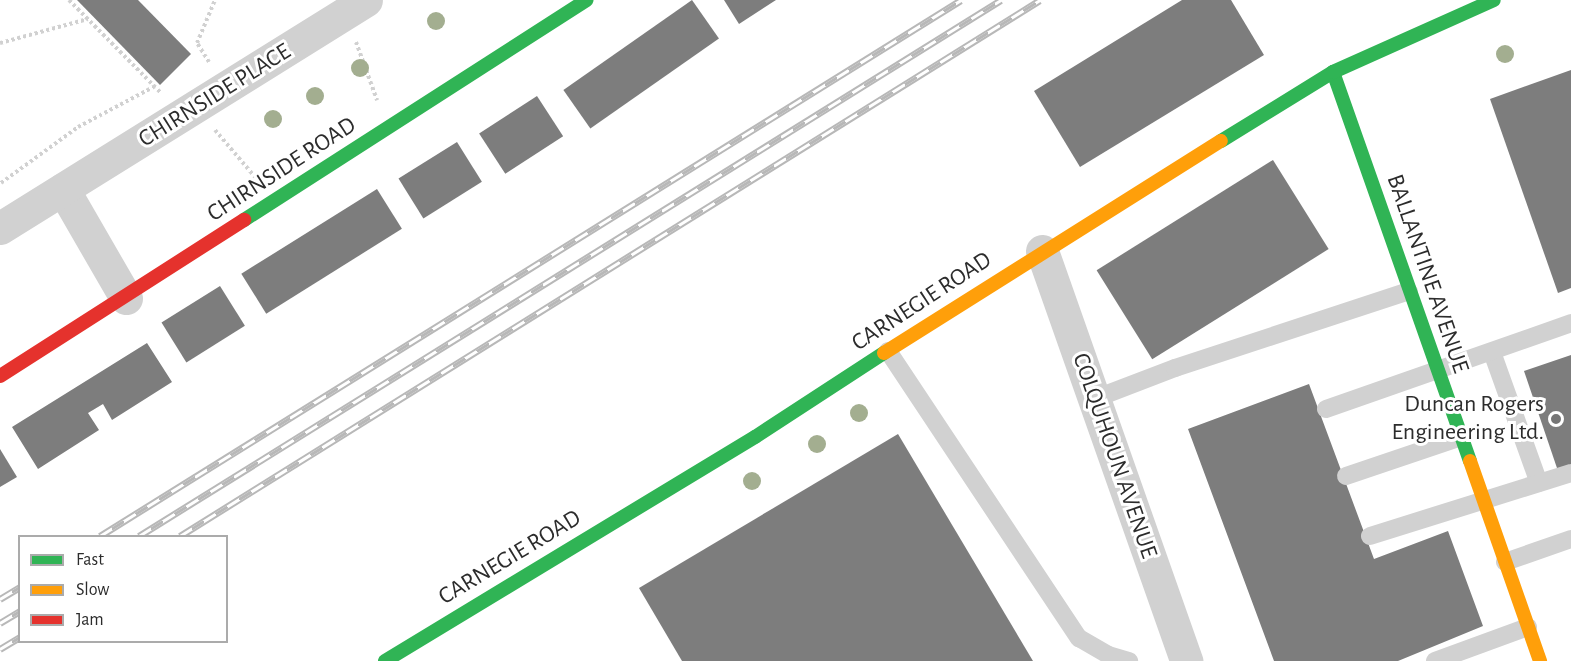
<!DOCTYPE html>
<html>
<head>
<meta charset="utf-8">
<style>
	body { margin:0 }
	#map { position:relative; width:1571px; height:661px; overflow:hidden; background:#fff; font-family:"Alegreya Sans",sans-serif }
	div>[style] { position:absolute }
	.building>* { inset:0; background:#7d7d7d; transform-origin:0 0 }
	.path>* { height:4px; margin-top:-2px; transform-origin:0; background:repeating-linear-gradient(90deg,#d1d1d1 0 3px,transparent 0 6px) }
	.lane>* { height:18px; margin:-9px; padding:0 9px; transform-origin:9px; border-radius:9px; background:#d1d1d1 }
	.street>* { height:33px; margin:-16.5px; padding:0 16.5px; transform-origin:16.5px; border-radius:16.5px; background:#d1d1d1 }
	.fast>* { height:14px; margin:-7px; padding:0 7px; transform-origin:7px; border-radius:7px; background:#30b455 }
	.slow>* { height:14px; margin:-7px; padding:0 7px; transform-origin:7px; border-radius:7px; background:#ff9f0a }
	.jam>* { height:14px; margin:-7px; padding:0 7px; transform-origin:7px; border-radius:7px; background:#e5322d }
	.rail>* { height:7px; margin-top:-3.5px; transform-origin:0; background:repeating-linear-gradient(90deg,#fff 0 14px,#b8b8b8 0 28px); box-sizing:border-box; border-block:2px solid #b8b8b8 }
	.trees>* { width:18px; height:18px; margin:-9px; border-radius:50%; background:#a3ae90 }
	.dots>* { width:16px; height:16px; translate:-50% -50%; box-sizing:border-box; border:3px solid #fff; border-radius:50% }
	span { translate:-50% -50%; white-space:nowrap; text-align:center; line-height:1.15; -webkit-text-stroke:6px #fff; paint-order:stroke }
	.street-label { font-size:24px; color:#2c2c2c }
	.poi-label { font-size:24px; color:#2c2c2c }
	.right { translate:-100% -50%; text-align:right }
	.legend { position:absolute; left:18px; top:535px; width:210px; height:108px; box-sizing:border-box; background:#fff; border:2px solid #ababab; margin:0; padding:8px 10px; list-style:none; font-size:18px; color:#2c2c2c }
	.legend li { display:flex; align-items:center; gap:12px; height:30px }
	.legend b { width:30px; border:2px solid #ababab }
</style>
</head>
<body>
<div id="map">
	<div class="building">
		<i style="clip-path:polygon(77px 0,138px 0,191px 54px,160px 85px)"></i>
		<i style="left:692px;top:0;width:47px;height:157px;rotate:55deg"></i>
		<i style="clip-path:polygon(724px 0,776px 0,739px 24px)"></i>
		<i style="clip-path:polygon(1182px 0,1231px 0,1264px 55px,1080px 167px,1034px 91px)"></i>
		<i style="clip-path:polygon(1571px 70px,1571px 288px,1558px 293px,1490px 99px)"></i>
		<i style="left:537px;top:96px;width:48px;height:69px;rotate:57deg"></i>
		<i style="left:457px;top:142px;width:47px;height:69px;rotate:58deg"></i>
		<i style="left:1273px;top:160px;width:105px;height:208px;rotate:58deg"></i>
		<i style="left:377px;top:189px;width:47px;height:160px;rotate:58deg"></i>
		<i style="left:220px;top:286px;width:47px;height:69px;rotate:58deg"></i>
		<i style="clip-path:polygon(147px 343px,172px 382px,112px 420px,103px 404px,88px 413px,99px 430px,38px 469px,12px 427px)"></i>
		<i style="clip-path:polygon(1571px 355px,1571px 466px,1558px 471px,1524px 371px)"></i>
		<i style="clip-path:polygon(1309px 384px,1374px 559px,1448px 531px,1483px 626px,1398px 661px,1274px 661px,1188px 429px)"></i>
		<i style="clip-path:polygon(898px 434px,1033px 661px,682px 661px,639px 588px)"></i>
		<i style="clip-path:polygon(0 449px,17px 477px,0 487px)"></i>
	</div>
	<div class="path">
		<i style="left:69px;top:0;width:131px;rotate:45.3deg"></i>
		<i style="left:356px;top:42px;width:62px;rotate:70.1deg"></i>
		<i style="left:0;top:43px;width:91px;rotate:-15.3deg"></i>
		<i style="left:209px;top:62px;width:22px;rotate:-122deg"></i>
		<i style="left:197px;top:43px;width:47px;rotate:-67.3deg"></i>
		<i style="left:215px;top:130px;width:62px;rotate:49.6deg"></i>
		<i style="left:1px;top:183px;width:95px;rotate:-36deg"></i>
		<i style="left:78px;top:127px;width:87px;rotate:-28deg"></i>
	</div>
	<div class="lane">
		<i style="left:888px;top:351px;width:345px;rotate:56.4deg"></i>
		<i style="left:1079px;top:638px;width:34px;rotate:30deg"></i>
		<i style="left:1108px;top:655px;width:22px;rotate:16deg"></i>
		<i style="left:1492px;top:352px;width:139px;rotate:70.3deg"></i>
		<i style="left:1094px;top:399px;width:87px;rotate:-20.9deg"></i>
		<i style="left:1175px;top:368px;width:246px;rotate:-18.2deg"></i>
		<i style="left:1326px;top:409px;width:260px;rotate:-19.3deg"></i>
		<i style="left:1346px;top:476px;width:121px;rotate:-18.7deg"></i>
		<i style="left:1370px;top:536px;width:211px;rotate:-17.4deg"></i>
		<i style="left:1505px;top:562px;width:70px;rotate:-19.2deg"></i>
		<i style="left:1435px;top:661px;width:99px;rotate:-20.1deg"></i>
	</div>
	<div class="street">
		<i style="left:63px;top:189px;width:126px;rotate:60deg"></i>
		<i style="left:0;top:228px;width:431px;rotate:-31.9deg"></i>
		<i style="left:1042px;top:251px;width:435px;rotate:70.6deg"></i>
	</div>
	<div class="fast">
		<i style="left:1333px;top:72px;width:412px;rotate:70.6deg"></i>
		<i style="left:1221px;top:141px;width:132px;rotate:-31.6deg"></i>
		<i style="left:1333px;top:72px;width:176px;rotate:-24.1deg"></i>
		<i style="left:244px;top:220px;width:407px;rotate:-32.7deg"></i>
		<i style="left:385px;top:661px;width:433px;rotate:-31.2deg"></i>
		<i style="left:755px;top:437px;width:154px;rotate:-33.1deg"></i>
	</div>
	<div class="slow">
		<i style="left:884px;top:353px;width:398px;rotate:-32.2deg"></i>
		<i style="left:1470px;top:461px;width:212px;rotate:70.7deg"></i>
	</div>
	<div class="jam">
		<i style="left:0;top:376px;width:290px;rotate:-32.6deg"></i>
	</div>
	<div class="rail">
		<i style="left:100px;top:536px;width:1014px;rotate:-31.9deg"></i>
		<i style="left:139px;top:536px;width:1015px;rotate:-31.87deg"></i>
		<i style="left:180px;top:536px;width:1013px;rotate:-31.93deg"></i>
		<i style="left:0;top:599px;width:23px;rotate:-31deg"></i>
		<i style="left:0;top:623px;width:23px;rotate:-31deg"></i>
		<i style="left:0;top:649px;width:23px;rotate:-31deg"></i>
	</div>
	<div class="trees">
		<i style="left:436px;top:21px"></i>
		<i style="left:1505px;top:54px"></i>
		<i style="left:360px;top:68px"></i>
		<i style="left:315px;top:96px"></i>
		<i style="left:273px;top:119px"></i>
		<i style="left:859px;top:413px"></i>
		<i style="left:817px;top:444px"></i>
		<i style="left:752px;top:481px"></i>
	</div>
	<div class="dots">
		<i style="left:1556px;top:419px;background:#767676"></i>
	</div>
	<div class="street-label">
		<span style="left:215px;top:96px;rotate:-32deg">CHIRNSIDE PLACE</span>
		<span style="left:282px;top:170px;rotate:-33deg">CHIRNSIDE ROAD</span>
		<span style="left:1427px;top:274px;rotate:71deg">BALLANTINE AVENUE</span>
		<span style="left:922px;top:302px;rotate:-33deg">CARNEGIE ROAD</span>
		<span style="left:1114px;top:456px;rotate:71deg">COLQUHOUN AVENUE</span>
		<span style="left:510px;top:558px;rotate:-31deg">CARNEGIE ROAD</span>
	</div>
	<div class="poi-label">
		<span class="right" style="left:1544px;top:419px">Duncan Rogers<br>Engineering Ltd.</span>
	</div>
	<ul class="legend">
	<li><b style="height:8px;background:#30b455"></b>Fast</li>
	<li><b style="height:8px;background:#ff9f0a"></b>Slow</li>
	<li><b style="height:8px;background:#e5322d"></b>Jam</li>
	</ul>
</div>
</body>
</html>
